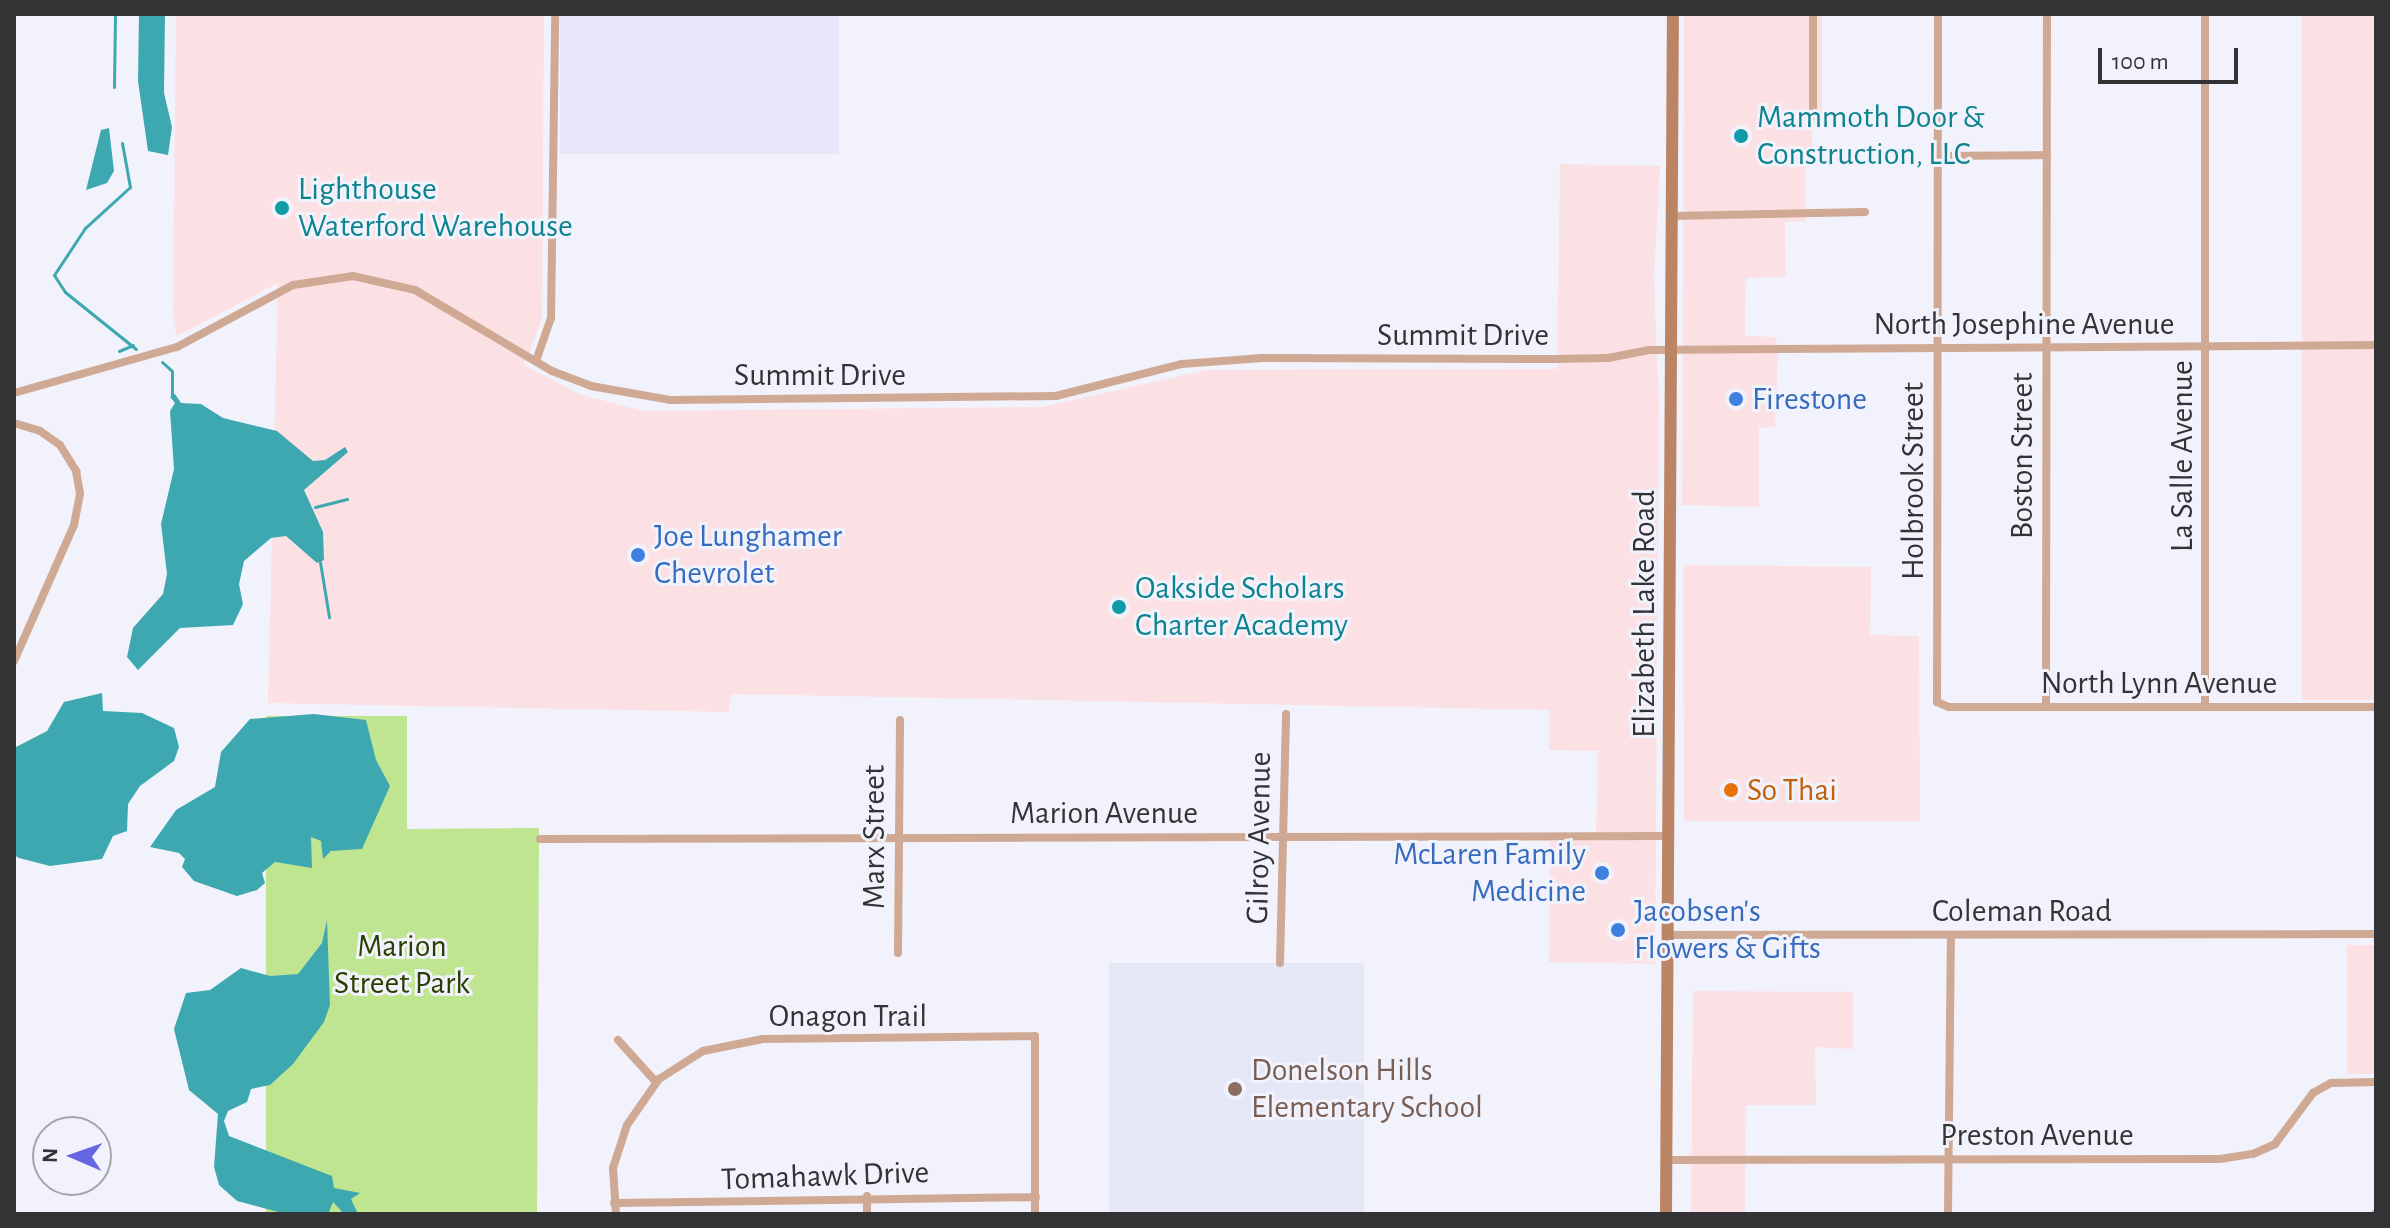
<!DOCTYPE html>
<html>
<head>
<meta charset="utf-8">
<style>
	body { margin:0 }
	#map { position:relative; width:2390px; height:1228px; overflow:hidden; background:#f1f2fb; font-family:"Alegreya Sans",sans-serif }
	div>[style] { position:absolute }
	.commercial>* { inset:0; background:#fce1e4; transform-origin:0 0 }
	.industrial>* { inset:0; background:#ebe5fa; transform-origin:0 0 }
	.built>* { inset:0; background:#e5e6f6; transform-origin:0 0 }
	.green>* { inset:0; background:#bfe590 }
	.water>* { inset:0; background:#3ea8b1 }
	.stream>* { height:3px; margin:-1.5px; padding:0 1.5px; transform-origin:1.5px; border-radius:1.5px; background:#3ea8b1 }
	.minor>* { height:8px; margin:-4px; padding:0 4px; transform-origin:4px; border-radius:4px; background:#cfa994 }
	.secondary>* { height:12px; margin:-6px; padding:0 6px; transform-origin:6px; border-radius:6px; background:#bb8465 }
	.dots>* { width:22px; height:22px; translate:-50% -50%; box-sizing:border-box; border:4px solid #f1f2fb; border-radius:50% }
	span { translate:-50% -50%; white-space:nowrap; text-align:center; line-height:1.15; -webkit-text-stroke:6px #f1f2fb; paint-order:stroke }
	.culture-label { font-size:32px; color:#0d838f }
	.left { translate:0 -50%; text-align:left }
	.street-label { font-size:32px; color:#333336 }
	.shop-label { font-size:32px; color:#366cbe }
	.right { translate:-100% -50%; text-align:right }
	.food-label { font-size:32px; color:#c56008 }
	.park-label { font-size:32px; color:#293f00 }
	.education-label { font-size:32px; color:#785e54 }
	.frame { position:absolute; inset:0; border:16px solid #333336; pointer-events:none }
	.north { position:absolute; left:32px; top:1116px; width:80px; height:80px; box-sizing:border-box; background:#f1f2fb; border:2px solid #a5a6ac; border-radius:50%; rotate:272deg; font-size:22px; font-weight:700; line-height:32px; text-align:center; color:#333336 }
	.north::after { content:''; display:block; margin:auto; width:28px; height:36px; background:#6567e1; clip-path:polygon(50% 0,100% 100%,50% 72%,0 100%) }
	.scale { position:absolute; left:2098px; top:48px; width:140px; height:36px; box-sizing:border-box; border:4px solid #333336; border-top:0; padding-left:10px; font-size:24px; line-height:28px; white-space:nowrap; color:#333336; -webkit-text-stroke:6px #f1f2fb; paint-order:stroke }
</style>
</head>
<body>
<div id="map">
	<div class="commercial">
		<i style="clip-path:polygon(176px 14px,544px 14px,542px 319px,524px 365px,579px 394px,643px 411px,1041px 407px,1207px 370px,1557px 369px,1560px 164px,1660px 166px,1654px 278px,1659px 406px,1655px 964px,1549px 962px,1550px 841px,1596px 840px,1598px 751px,1549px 750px,1550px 710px,731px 694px,729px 712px,268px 703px,278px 283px,177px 336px,173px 317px)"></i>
		<i style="clip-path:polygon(1684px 14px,1822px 14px,1822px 128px,1812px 129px,1812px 150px,1806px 150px,1805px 221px,1785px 222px,1786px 277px,1746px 278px,1745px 336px,1776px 337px,1778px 360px,1775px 427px,1759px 428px,1759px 507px,1682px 505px)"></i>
		<i style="left:2302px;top:14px;width:74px;height:686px"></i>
		<i style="clip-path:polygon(1683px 565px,1871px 567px,1870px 635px,1919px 636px,1920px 821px,1684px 821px)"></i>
		<i style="left:2347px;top:945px;width:29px;height:129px"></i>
		<i style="clip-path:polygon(1693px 991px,1853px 992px,1853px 1049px,1815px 1047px,1816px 1105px,1746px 1105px,1745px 1214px,1691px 1214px)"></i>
	</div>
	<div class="industrial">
		<i style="left:560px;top:14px;width:279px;height:140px"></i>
	</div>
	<div class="built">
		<i style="left:1109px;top:963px;width:255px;height:251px"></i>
	</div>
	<div class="green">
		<i style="clip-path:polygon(266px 716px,407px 716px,407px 829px,539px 828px,537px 1214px,266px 1214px)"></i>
	</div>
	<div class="water">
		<i style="clip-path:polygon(139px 14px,165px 14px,164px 93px,172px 127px,168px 155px,148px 151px,138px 81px)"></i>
		<i style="clip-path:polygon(109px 128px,114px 171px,107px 183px,86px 190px,101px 130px)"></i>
		<i style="clip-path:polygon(175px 394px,181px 403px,201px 404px,223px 418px,277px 431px,313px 461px,325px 460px,345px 447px,348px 452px,304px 490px,323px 532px,324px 560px,317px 563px,286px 536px,271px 538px,244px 561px,239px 584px,243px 604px,233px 625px,180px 628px,138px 670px,127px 657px,133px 628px,163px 594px,167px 574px,161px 524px,174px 469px,170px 411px,175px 403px,170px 397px)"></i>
		<i style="clip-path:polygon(102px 693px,103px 711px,142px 713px,174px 728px,179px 747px,174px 761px,140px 786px,128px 804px,127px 831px,113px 836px,102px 859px,50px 866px,19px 858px,14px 855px,14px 748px,47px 731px,64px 702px)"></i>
		<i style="clip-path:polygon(314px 714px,366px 720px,376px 760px,390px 786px,362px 849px,331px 851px,323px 859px,321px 841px,311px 837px,312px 868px,275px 862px,262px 873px,265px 883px,257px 890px,237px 896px,194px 881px,182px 867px,185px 859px,179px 853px,150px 847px,176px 810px,215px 787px,221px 752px,250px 719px)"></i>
		<i style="clip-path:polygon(327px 920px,330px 1005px,324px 1022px,293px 1064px,270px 1085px,251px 1089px,247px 1102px,228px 1111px,224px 1121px,229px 1136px,332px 1176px,334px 1188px,360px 1193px,351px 1199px,358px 1214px,344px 1214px,333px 1202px,328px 1214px,286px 1214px,237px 1201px,219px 1185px,214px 1167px,218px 1114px,189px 1090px,174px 1029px,186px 993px,210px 990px,241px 968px,270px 976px,298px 974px,322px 943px)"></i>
	</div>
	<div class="stream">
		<i style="left:114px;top:87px;width:73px;rotate:-89.2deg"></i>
		<i style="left:122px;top:143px;width:45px;rotate:79.7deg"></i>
		<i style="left:130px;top:187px;width:61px;rotate:137.7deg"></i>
		<i style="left:85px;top:228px;width:56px;rotate:123.4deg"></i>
		<i style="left:54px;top:275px;width:20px;rotate:57deg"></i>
		<i style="left:65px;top:292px;width:91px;rotate:38.8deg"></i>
		<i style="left:119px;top:351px;width:15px;rotate:-23deg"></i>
		<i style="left:162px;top:362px;width:13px;rotate:42deg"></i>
		<i style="left:172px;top:371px;width:24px;rotate:90deg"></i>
		<i style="left:315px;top:507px;width:33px;rotate:-14deg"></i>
		<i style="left:320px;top:562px;width:56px;rotate:80.7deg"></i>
	</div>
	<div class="minor">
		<i style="left:1938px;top:14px;width:688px;rotate:90.08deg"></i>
		<i style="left:1937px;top:702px;width:13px;rotate:23deg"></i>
		<i style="left:1949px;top:707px;width:427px"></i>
		<i style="left:2205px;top:14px;width:693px;rotate:90deg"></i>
		<i style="left:1813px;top:116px;width:102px;rotate:-90deg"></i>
		<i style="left:1935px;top:156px;width:112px;rotate:-0.5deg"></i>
		<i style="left:1672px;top:216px;width:193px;rotate:-1.2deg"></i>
		<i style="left:536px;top:361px;width:46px;rotate:-70.8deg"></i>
		<i style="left:551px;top:318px;width:304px;rotate:-89.2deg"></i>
		<i style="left:14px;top:393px;width:169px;rotate:-15.8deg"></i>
		<i style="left:177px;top:347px;width:132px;rotate:-28.1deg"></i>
		<i style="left:293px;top:285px;width:61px;rotate:-8.5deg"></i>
		<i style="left:353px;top:276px;width:64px;rotate:12.7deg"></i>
		<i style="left:415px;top:290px;width:159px;rotate:30.6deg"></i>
		<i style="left:552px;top:371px;width:42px;rotate:21deg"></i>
		<i style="left:591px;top:386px;width:80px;rotate:10deg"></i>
		<i style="left:670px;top:400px;width:386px;rotate:-0.6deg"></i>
		<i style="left:1056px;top:396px;width:130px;rotate:-14.3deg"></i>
		<i style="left:1182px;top:364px;width:80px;rotate:-4.3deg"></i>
		<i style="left:1262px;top:358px;width:292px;rotate:0.2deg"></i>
		<i style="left:1554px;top:359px;width:54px;rotate:-1.1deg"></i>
		<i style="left:1608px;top:358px;width:42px;rotate:-11deg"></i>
		<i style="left:1649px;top:350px;width:727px;rotate:-0.39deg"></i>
		<i style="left:14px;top:423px;width:27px;rotate:17deg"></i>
		<i style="left:40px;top:431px;width:24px;rotate:35deg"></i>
		<i style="left:60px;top:445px;width:31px;rotate:58deg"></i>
		<i style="left:76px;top:471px;width:23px;rotate:80deg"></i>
		<i style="left:80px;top:494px;width:32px;rotate:101deg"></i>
		<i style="left:74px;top:525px;width:149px;rotate:113.8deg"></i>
		<i style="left:2046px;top:706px;width:692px;rotate:-89.92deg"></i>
		<i style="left:540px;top:839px;width:1128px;rotate:-0.15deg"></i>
		<i style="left:1668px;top:935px;width:708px;rotate:-0.08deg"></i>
		<i style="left:898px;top:953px;width:233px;rotate:-89.5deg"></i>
		<i style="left:1280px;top:963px;width:249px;rotate:-88.6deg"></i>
		<i style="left:618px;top:1040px;width:57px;rotate:47.9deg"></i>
		<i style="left:1666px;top:1160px;width:554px;rotate:-0.1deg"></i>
		<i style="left:2220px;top:1159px;width:33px;rotate:-9deg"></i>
		<i style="left:2253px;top:1154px;width:24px;rotate:-24deg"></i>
		<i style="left:2275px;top:1144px;width:64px;rotate:-53.3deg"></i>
		<i style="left:2313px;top:1093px;width:21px;rotate:-29deg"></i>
		<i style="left:2331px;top:1083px;width:45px;rotate:-1.3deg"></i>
		<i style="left:867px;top:1196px;width:18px;rotate:90deg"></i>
		<i style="left:614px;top:1203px;width:422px;rotate:-0.8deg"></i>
		<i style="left:616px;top:1214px;width:46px;rotate:-93.7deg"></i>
		<i style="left:613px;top:1168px;width:45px;rotate:-72deg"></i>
		<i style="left:627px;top:1125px;width:56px;rotate:-55.2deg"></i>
		<i style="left:659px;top:1079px;width:52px;rotate:-32.5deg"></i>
		<i style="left:703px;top:1051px;width:61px;rotate:-11.3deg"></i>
		<i style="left:763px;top:1039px;width:272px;rotate:-0.6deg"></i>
		<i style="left:1035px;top:1036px;width:178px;rotate:90deg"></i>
		<i style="left:1948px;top:1214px;width:279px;rotate:-89.4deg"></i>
		<i style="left:2375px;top:1214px;width:1px;rotate:-45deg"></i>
	</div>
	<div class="secondary">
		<i style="left:1666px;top:1214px;width:1200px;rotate:-89.67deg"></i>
	</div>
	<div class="dots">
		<i style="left:1741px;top:136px;background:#0f9aa8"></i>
		<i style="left:282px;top:208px;background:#0f9aa8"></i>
		<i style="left:1736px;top:399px;background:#3f7fe0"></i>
		<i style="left:638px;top:555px;background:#3f7fe0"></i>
		<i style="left:1119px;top:607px;background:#0f9aa8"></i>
		<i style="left:1731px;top:790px;background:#e8710a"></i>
		<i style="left:1602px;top:873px;background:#3f7fe0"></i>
		<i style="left:1618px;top:930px;background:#3f7fe0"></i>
		<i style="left:1235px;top:1089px;background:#8d6e63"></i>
	</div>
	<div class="culture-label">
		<span class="left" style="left:1757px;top:136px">Mammoth Door &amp;<br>Construction, LLC</span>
		<span class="left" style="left:298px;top:208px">Lighthouse<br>Waterford Warehouse</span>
		<span class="left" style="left:1135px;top:607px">Oakside Scholars<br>Charter Academy</span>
	</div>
	<div class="street-label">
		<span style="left:2024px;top:324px">North Josephine Avenue</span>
		<span style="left:1463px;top:335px">Summit Drive</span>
		<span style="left:820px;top:375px">Summit Drive</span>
		<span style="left:2022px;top:456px;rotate:-90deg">Boston Street</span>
		<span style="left:2182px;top:456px;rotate:-90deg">La Salle Avenue</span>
		<span style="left:1913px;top:481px;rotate:-90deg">Holbrook Street</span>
		<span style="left:1644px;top:614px;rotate:-90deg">Elizabeth Lake Road</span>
		<span style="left:2159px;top:683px">North Lynn Avenue</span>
		<span style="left:1104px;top:813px">Marion Avenue</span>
		<span style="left:874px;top:837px;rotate:-90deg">Marx Street</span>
		<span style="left:1259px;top:838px;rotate:-89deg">Gilroy Avenue</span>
		<span style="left:2022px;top:911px">Coleman Road</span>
		<span style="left:848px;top:1016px">Onagon Trail</span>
		<span style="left:2037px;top:1135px">Preston Avenue</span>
		<span style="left:825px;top:1176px;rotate:-2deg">Tomahawk Drive</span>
	</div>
	<div class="shop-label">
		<span class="left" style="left:1752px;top:399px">Firestone</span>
		<span class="left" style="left:654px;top:555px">Joe Lunghamer<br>Chevrolet</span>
		<span class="right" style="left:1586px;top:873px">McLaren Family<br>Medicine</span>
		<span class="left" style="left:1634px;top:930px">Jacobsen's<br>Flowers &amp; Gifts</span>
	</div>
	<div class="food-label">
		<span class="left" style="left:1747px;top:790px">So Thai</span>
	</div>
	<div class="park-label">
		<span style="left:402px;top:965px">Marion<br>Street Park</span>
	</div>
	<div class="education-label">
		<span class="left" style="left:1251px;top:1089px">Donelson Hills<br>Elementary School</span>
	</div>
	<div class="frame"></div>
	<div class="north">N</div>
	<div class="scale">100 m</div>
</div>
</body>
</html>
